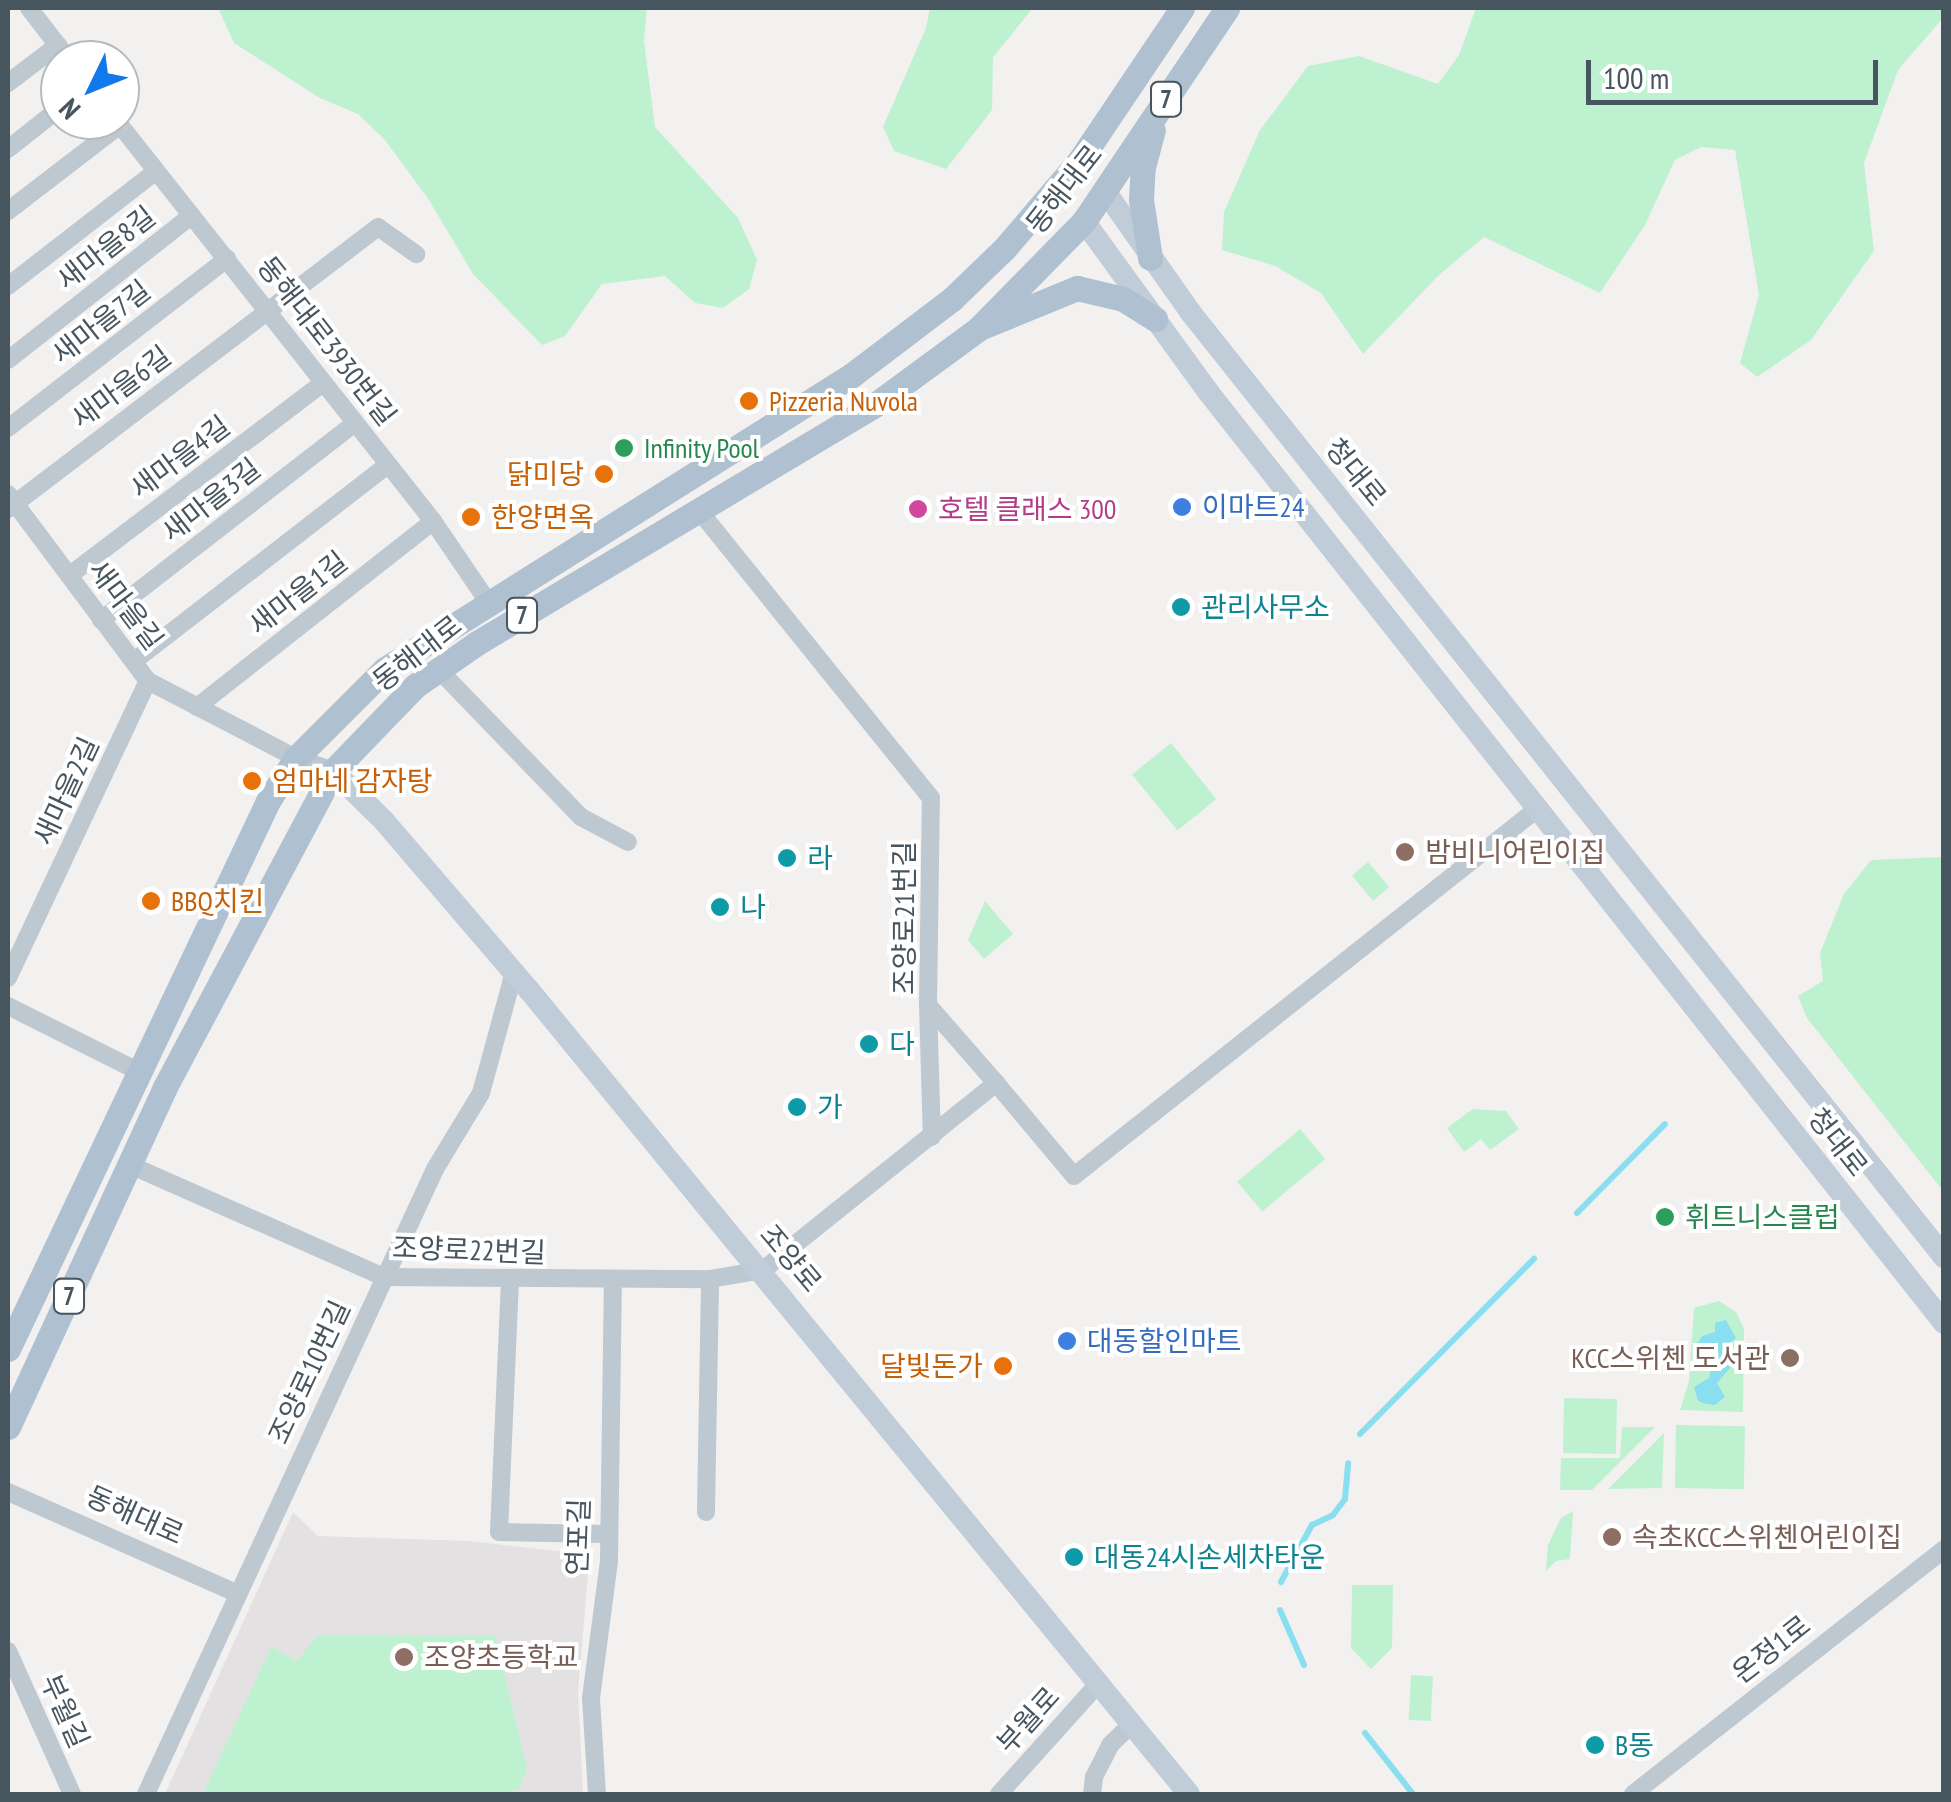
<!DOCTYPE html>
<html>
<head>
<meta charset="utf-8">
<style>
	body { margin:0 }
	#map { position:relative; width:1951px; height:1802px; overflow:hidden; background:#f3f0f0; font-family:"PT Sans Narrow","Noto Sans KR",sans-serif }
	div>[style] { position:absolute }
	.education>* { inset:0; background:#e4e1e2 }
	.green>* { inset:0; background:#bef1d0; transform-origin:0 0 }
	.water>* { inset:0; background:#89dff0 }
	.stream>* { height:6px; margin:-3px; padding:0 3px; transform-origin:3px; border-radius:3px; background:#89dff0 }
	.street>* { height:18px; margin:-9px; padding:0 9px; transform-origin:9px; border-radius:9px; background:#bdc8d0 }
	.secondary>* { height:22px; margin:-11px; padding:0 11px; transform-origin:11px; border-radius:11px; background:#c0ccd8 }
	.primary>* { height:25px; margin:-12.5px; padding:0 12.5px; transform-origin:12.5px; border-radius:12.5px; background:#afc1d0 }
	.dots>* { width:28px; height:28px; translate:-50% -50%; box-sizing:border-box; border:5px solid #fff; border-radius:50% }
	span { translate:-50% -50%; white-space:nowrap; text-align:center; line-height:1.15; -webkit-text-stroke:8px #fff; paint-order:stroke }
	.shield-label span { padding:2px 8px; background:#fff; border:2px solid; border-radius:8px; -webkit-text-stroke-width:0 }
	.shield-label { font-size:25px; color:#47555f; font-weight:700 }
	.street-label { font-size:28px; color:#47555f }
	.food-label { font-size:28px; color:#c56008 }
	.left { translate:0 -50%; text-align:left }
	.right { translate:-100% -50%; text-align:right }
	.leisure-label { font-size:28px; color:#27864d }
	.shop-label { font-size:28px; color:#366cbe }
	.hotel-label { font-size:28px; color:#b23c85 }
	.culture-label { font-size:28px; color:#0d838f }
	.education-label { font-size:28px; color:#785e54 }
	.frame { position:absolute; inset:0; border:10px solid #47555f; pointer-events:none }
	.north { position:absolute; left:40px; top:40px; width:100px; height:100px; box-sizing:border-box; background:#fff; border:2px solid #b5bbbf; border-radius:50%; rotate:227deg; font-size:28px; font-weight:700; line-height:40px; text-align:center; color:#47555f }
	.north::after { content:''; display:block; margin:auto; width:35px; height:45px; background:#1279eb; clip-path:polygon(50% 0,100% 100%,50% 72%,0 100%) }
	.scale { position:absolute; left:1586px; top:60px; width:292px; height:45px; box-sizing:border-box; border:5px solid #47555f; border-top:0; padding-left:12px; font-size:30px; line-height:35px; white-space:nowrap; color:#47555f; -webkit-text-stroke:8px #fff; paint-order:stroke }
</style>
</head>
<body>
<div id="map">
	<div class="education">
		<i style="clip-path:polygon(293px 1512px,318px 1536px,469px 1541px,566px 1552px,588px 1574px,578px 1692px,583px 1794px,165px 1794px)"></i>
	</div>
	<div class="green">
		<i style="clip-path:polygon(218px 8px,647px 8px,644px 41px,655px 127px,738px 218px,757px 260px,749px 289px,723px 308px,695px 303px,665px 276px,602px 284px,565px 336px,542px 345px,473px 274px,429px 200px,385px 140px,358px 114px,320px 98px,234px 43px)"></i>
		<i style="clip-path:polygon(930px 8px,1033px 8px,993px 57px,992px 110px,946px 169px,894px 151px,883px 127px,926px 28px)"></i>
		<i style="clip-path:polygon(1476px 8px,1943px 8px,1943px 18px,1898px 70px,1864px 163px,1874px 251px,1811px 340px,1757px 377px,1740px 363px,1759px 295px,1735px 150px,1701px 147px,1675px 160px,1645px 225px,1600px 293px,1484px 237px,1437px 277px,1363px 354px,1321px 293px,1275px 266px,1222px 250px,1224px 212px,1260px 130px,1308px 66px,1359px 56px,1438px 84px,1459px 55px)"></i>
		<i style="left:1171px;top:743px;width:72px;height:50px;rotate:51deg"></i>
		<i style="clip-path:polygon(1943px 857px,1944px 857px,1943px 1191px,1807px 1018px,1798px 996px,1823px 981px,1820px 953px,1844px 894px,1871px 860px)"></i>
		<i style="left:1368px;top:862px;width:33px;height:21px;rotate:50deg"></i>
		<i style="clip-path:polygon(985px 901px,1013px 934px,984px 959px,968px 940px)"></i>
		<i style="clip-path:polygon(1473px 1109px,1506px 1111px,1519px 1129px,1490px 1150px,1481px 1139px,1464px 1152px,1447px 1128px)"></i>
		<i style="left:1300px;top:1129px;width:39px;height:82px;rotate:50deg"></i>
		<i style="clip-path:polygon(1719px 1301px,1736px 1312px,1744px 1329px,1743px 1412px,1680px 1410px,1689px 1381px,1694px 1308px)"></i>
		<i style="left:1564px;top:1398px;width:53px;height:55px;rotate:1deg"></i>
		<i style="left:1676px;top:1425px;width:69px;height:63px;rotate:1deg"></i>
		<i style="clip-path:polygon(1622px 1427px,1655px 1427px,1592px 1490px,1560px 1490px,1561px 1458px,1620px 1458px)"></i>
		<i style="clip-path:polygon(1664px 1433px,1662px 1488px,1608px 1489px)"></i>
		<i style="clip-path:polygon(1573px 1511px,1570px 1559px,1556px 1561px,1546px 1571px,1548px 1545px,1561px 1518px)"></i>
		<i style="clip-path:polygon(1352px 1585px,1393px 1585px,1392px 1648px,1371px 1669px,1351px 1648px)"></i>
		<i style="clip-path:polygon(495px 1635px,527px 1768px,519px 1789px,492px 1794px,203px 1794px,271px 1647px,297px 1661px,317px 1636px)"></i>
		<i style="left:1411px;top:1675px;width:22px;height:45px;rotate:3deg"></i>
	</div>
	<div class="water">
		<i style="clip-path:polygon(1726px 1320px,1736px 1338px,1723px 1348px,1722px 1354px,1731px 1367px,1717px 1383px,1725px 1397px,1715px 1405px,1706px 1404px,1698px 1401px,1694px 1387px,1709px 1378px,1711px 1369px,1704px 1364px,1697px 1344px,1702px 1336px,1715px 1332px,1715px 1323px)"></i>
	</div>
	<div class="stream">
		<i style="left:1577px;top:1213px;width:125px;rotate:-45.3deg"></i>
		<i style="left:1360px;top:1434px;width:247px;rotate:-45.2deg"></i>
		<i style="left:1281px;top:1582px;width:65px;rotate:-61.5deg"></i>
		<i style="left:1312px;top:1525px;width:23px;rotate:-25deg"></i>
		<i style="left:1333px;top:1515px;width:20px;rotate:-53deg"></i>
		<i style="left:1345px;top:1499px;width:36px;rotate:-85deg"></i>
		<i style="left:1280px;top:1610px;width:60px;rotate:66.4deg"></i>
		<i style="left:1365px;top:1733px;width:78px;rotate:51.8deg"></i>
	</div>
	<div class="street">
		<i style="left:29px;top:8px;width:66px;rotate:52.4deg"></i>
		<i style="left:8px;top:83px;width:63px;rotate:-37.2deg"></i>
		<i style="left:116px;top:120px;width:511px;rotate:51.67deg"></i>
		<i style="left:433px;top:521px;width:98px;rotate:55.8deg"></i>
		<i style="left:8px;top:149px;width:66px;rotate:-38.3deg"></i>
		<i style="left:8px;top:211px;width:141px;rotate:-37.5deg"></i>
		<i style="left:8px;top:286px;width:186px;rotate:-37.8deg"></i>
		<i style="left:8px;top:360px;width:233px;rotate:-38.2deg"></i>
		<i style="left:8px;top:428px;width:277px;rotate:-37.7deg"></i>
		<i style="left:8px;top:494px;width:234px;rotate:53.2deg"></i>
		<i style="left:148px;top:681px;width:167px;rotate:27.5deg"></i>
		<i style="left:296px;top:758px;width:39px;rotate:19deg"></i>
		<i style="left:8px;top:509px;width:465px;rotate:-37.3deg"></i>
		<i style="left:378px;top:227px;width:47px;rotate:35.4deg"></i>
		<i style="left:70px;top:575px;width:318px;rotate:-37.2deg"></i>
		<i style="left:101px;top:620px;width:321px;rotate:-37.8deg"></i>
		<i style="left:134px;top:661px;width:321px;rotate:-37.7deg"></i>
		<i style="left:439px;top:670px;width:204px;rotate:46deg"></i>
		<i style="left:581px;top:817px;width:53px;rotate:28deg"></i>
		<i style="left:197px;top:707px;width:300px;rotate:-38.2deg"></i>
		<i style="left:8px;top:978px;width:328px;rotate:-64.8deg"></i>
		<i style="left:928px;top:1005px;width:132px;rotate:88.3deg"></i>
		<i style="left:8px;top:1006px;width:145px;rotate:26.6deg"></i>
		<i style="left:996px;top:1083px;width:121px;rotate:50deg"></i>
		<i style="left:1074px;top:1176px;width:591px;rotate:-38.4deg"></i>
		<i style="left:130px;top:1165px;width:278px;rotate:23.8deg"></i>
		<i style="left:384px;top:1277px;width:326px;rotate:0.4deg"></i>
		<i style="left:710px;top:1279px;width:54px;rotate:-9.6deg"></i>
		<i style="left:763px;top:1270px;width:299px;rotate:-38.7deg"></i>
		<i style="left:996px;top:1083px;width:103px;rotate:-131.1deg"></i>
		<i style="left:928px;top:1005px;width:207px;rotate:-89.2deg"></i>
		<i style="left:931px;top:798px;width:368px;rotate:-128.9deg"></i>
		<i style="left:510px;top:1280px;width:252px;rotate:92.5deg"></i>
		<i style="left:499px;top:1532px;width:107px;rotate:1.1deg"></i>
		<i style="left:8px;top:1492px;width:252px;rotate:23.9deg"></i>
		<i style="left:706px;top:1512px;width:233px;rotate:-89deg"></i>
		<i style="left:8px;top:1651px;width:157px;rotate:65.9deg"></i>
		<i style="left:146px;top:1794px;width:689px;rotate:-65.18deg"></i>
		<i style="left:435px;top:1169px;width:89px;rotate:-58.8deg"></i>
		<i style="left:481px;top:1093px;width:125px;rotate:-74.7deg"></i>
		<i style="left:597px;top:1794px;width:96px;rotate:-93.6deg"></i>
		<i style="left:591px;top:1698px;width:138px;rotate:-82.5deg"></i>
		<i style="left:609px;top:1561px;width:280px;rotate:-89.2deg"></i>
		<i style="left:999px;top:1794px;width:149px;rotate:-48deg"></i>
		<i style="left:1092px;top:1794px;width:17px;rotate:-83deg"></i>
		<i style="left:1094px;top:1777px;width:36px;rotate:-63deg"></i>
		<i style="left:1110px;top:1745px;width:30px;rotate:-44deg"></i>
		<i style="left:1633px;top:1794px;width:396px;rotate:-38.2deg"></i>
	</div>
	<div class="secondary">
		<i style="left:1105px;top:191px;width:149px;rotate:54.8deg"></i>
		<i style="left:1191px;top:313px;width:1208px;rotate:51.42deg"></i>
		<i style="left:1084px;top:221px;width:213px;rotate:54deg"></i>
		<i style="left:1209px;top:393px;width:1185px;rotate:51.68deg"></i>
		<i style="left:333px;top:771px;width:71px;rotate:44.4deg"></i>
		<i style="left:384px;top:821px;width:223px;rotate:49.4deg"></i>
		<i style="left:529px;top:990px;width:1040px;rotate:50.62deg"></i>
	</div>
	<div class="primary">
		<i style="left:1150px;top:258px;width:59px;rotate:-98.8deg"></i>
		<i style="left:1141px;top:200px;width:33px;rotate:-87deg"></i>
		<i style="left:1143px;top:167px;width:38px;rotate:-75deg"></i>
		<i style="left:982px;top:327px;width:103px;rotate:-22.3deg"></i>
		<i style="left:1077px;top:288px;width:47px;rotate:13.4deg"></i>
		<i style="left:1123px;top:299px;width:38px;rotate:32deg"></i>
		<i style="left:8px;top:1349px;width:607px;rotate:-64.62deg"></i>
		<i style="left:268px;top:801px;width:51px;rotate:-56.9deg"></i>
		<i style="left:296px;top:758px;width:126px;rotate:-45deg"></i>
		<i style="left:385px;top:669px;width:552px;rotate:-32.19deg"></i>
		<i style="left:852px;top:375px;width:126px;rotate:-37.2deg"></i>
		<i style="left:952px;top:299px;width:72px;rotate:-43.9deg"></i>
		<i style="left:1004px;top:249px;width:117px;rotate:-49.5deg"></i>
		<i style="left:1080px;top:160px;width:183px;rotate:-56.1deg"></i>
		<i style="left:8px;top:1427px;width:374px;rotate:-65.2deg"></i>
		<i style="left:165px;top:1087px;width:358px;rotate:-62deg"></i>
		<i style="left:333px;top:771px;width:118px;rotate:-46deg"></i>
		<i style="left:415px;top:686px;width:75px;rotate:-34.7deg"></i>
		<i style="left:477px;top:643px;width:465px;rotate:-30.9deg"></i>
		<i style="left:876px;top:404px;width:127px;rotate:-36.3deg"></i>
		<i style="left:978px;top:329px;width:151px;rotate:-45.5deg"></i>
		<i style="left:1084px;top:221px;width:257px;rotate:-56.1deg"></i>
	</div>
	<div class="dots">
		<i style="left:749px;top:401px;background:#e8710a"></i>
		<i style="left:624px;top:448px;background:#2e9e5b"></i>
		<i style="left:604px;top:474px;background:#e8710a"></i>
		<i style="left:1182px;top:507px;background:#3f7fe0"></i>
		<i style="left:918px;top:509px;background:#d1479c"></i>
		<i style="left:471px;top:517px;background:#e8710a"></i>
		<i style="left:1181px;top:607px;background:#0f9aa8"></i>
		<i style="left:252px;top:781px;background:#e8710a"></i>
		<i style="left:1405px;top:852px;background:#8d6e63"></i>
		<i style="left:787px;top:858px;background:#0f9aa8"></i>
		<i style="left:151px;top:901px;background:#e8710a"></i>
		<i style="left:720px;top:907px;background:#0f9aa8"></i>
		<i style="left:869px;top:1044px;background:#0f9aa8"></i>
		<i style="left:797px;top:1107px;background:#0f9aa8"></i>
		<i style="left:1665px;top:1217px;background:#2e9e5b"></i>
		<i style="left:1067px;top:1341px;background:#3f7fe0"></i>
		<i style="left:1790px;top:1358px;background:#8d6e63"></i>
		<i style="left:1003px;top:1366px;background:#e8710a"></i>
		<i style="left:1612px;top:1537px;background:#8d6e63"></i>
		<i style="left:1074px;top:1557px;background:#0f9aa8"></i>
		<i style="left:404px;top:1657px;background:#8d6e63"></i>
		<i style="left:1595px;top:1745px;background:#0f9aa8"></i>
	</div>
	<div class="shield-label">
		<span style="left:1166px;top:99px">7</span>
		<span style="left:522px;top:615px">7</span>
		<span style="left:69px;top:1296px">7</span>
	</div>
	<div class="street-label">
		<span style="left:1064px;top:189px;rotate:-52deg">동해대로</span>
		<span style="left:106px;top:248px;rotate:-38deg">새마을8길</span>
		<span style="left:101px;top:322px;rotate:-38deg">새마을7길</span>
		<span style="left:327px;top:341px;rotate:52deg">동해대로3930번길</span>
		<span style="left:121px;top:387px;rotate:-37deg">새마을6길</span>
		<span style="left:180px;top:457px;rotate:-37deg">새마을4길</span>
		<span style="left:1356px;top:472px;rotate:51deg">청대로</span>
		<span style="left:211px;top:500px;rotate:-38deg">새마을3길</span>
		<span style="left:298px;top:593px;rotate:-38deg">새마을1길</span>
		<span style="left:126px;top:605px;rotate:53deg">새마을길</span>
		<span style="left:417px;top:653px;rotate:-38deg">동해대로</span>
		<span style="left:66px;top:791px;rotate:-65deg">새마을2길</span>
		<span style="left:904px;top:918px;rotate:-90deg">조양로21번길</span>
		<span style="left:1838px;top:1142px;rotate:52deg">청대로</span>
		<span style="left:469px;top:1250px;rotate:2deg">조양로22번길</span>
		<span style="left:791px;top:1258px;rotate:50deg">조양로</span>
		<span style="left:309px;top:1372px;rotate:-65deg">조양로10번길</span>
		<span style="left:135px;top:1515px;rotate:24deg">동해대로</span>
		<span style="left:578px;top:1537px;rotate:-88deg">연포길</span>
		<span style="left:1771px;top:1649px;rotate:-38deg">온정1로</span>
		<span style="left:65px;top:1711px;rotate:66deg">부월길</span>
		<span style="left:1028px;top:1720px;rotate:-48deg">부월로</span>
	</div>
	<div class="food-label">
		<span class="left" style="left:769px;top:401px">Pizzeria Nuvola</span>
		<span class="right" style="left:584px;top:474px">닭미당</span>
		<span class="left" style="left:491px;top:517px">한양면옥</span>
		<span class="left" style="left:272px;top:781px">엄마네 감자탕</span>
		<span class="left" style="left:171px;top:901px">BBQ치킨</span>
		<span class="right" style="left:983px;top:1366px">달빛돈가</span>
	</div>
	<div class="leisure-label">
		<span class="left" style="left:644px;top:448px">Infinity Pool</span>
		<span class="left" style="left:1685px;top:1217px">휘트니스클럽</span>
	</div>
	<div class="shop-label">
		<span class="left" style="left:1202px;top:507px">이마트24</span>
		<span class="left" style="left:1087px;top:1341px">대동할인마트</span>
	</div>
	<div class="hotel-label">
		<span class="left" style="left:938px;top:509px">호텔 클래스 300</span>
	</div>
	<div class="culture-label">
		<span class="left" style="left:1201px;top:607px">관리사무소</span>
		<span class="left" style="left:807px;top:858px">라</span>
		<span class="left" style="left:740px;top:907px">나</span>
		<span class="left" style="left:889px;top:1044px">다</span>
		<span class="left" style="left:817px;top:1107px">가</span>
		<span class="left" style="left:1094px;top:1557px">대동24시손세차타운</span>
		<span class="left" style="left:1615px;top:1745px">B동</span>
	</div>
	<div class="education-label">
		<span class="left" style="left:1425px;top:852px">밤비니어린이집</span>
		<span class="right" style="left:1770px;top:1358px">KCC스위첸 도서관</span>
		<span class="left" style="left:1632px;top:1537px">속초KCC스위첸어린이집</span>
		<span class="left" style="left:424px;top:1657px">조양초등학교</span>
	</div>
	<div class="frame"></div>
	<div class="north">N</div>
	<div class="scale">100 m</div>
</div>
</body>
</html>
